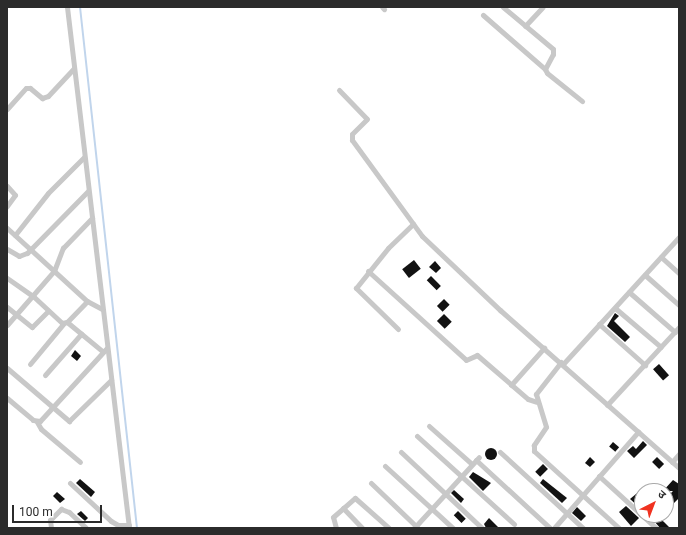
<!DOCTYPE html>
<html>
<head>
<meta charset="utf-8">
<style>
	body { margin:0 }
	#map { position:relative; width:686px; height:535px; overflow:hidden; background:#fff; font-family:Roboto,"Noto Sans Devanagari",sans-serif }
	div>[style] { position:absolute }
	.stream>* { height:2px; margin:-1px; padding:0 1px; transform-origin:1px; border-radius:1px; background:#c1d5ec }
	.building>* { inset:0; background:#121212; transform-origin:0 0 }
	.round { border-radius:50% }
	.minor>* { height:5px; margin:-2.5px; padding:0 2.5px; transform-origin:2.5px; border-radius:2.5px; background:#c8c8c8 }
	span { translate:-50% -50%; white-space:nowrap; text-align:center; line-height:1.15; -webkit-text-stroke:4px #fff; paint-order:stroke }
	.frame { position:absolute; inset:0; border:8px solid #2b2b2b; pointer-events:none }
	.north { position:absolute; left:634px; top:483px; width:40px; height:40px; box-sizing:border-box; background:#fff; border:1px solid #aaa; border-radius:50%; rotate:42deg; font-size:11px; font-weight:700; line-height:16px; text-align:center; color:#2b2b2b }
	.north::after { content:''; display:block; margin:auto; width:14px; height:18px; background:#f03220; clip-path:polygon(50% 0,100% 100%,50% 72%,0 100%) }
	.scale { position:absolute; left:12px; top:505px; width:90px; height:18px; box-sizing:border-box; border:2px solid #2b2b2b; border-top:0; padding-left:5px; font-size:12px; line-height:14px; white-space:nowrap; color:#2b2b2b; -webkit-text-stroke:3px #fff; paint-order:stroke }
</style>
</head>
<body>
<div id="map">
	<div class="stream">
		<i style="left:80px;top:7px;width:524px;rotate:83.76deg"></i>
	</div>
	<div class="building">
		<i style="left:414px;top:260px;width:11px;height:15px;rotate:52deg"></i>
		<i style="clip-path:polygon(435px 261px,441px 268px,436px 273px,429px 267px)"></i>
		<i style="left:431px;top:276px;width:14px;height:6px;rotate:45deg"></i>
		<i style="left:444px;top:299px;width:8px;height:10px;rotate:45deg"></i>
		<i style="clip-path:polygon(615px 313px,619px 316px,614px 321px,630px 337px,625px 342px,607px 326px)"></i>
		<i style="left:444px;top:314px;width:11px;height:10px;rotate:45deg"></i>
		<i style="clip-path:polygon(75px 350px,81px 356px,77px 361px,71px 356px)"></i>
		<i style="left:659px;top:364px;width:15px;height:8px;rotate:48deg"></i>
		<i style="clip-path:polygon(643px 441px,647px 445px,634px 458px,627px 451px,633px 446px,636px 449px)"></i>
		<i style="left:613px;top:442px;width:8px;height:6px;rotate:40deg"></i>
		<i class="round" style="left:485px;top:448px;width:12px;height:12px"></i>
		<i style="clip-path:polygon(590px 457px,595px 462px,590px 467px,585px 463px)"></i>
		<i style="left:657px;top:457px;width:10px;height:7px;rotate:45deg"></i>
		<i style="left:543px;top:464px;width:7px;height:11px;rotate:45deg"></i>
		<i style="clip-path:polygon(473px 472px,491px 483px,483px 491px,469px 477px)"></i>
		<i style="clip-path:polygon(80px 479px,95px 492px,91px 497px,76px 483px)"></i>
		<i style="clip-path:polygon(543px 479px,567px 498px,562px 503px,540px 483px)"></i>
		<i style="clip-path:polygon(673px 480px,679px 484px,679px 498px,670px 507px,666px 503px,666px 498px,673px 491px,663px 491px)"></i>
		<i style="clip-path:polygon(642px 489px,642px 505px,640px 508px,630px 499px)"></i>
		<i style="clip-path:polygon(454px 490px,464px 499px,461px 503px,451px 493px)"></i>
		<i style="clip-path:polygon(57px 492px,65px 499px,60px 503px,53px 496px)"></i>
		<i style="clip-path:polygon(626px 506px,639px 518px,631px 526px,619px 512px)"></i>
		<i style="clip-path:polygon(577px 507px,586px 516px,581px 521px,572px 513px)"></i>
		<i style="clip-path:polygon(81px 511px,88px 518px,85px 521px,77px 514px)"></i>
		<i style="left:458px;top:511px;width:11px;height:6px;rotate:45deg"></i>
		<i style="clip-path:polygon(658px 517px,664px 522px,670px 528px,660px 528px,654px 521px)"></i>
		<i style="clip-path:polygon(489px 518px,499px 528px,486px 528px,484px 524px)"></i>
	</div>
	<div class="minor">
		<i style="left:67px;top:7px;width:525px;rotate:83.21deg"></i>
		<i style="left:382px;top:7px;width:3px;rotate:45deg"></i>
		<i style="left:503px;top:7px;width:65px;rotate:40deg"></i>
		<i style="left:553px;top:49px;width:5px;rotate:90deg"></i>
		<i style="left:553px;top:54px;width:17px;rotate:118deg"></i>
		<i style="left:545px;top:69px;width:4px;rotate:63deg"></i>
		<i style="left:547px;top:73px;width:45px;rotate:38.7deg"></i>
		<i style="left:483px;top:15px;width:82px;rotate:41.1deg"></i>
		<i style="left:525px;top:26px;width:26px;rotate:-47deg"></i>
		<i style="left:339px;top:90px;width:40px;rotate:46deg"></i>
		<i style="left:367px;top:119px;width:21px;rotate:135deg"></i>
		<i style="left:352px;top:134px;width:6px;rotate:90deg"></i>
		<i style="left:352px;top:140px;width:119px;rotate:53.9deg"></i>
		<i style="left:422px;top:236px;width:108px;rotate:43.5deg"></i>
		<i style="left:500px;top:310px;width:239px;rotate:41.4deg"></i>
		<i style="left:7px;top:109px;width:28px;rotate:-48deg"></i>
		<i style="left:26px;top:88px;width:4px"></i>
		<i style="left:30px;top:88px;width:16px;rotate:40deg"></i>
		<i style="left:42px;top:98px;width:6px;rotate:-18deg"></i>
		<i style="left:48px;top:96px;width:38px;rotate:-47deg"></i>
		<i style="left:7px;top:186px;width:12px;rotate:48deg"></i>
		<i style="left:15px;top:195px;width:14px;rotate:126deg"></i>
		<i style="left:7px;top:228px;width:108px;rotate:42.4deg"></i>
		<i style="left:87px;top:301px;width:17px;rotate:28deg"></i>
		<i style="left:15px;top:235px;width:53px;rotate:-51.8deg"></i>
		<i style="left:48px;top:193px;width:51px;rotate:-45deg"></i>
		<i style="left:7px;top:249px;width:14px;rotate:30deg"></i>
		<i style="left:19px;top:256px;width:9px;rotate:-21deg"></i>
		<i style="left:27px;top:253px;width:87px;rotate:-45.5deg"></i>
		<i style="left:661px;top:257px;width:24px;rotate:42deg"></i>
		<i style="left:368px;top:271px;width:132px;rotate:42.2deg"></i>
		<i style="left:466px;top:360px;width:12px;rotate:-24deg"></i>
		<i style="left:477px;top:355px;width:67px;rotate:40.8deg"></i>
		<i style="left:528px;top:399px;width:9px;rotate:18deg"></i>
		<i style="left:645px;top:275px;width:45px;rotate:41.4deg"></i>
		<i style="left:7px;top:278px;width:32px;rotate:35deg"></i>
		<i style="left:33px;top:296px;width:40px;rotate:43deg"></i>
		<i style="left:62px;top:323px;width:5px;rotate:-11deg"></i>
		<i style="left:67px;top:322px;width:29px;rotate:-46deg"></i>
		<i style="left:629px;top:292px;width:61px;rotate:41deg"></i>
		<i style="left:7px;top:307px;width:32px;rotate:39deg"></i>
		<i style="left:32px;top:327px;width:23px;rotate:-45deg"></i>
		<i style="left:615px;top:308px;width:60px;rotate:40.3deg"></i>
		<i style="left:67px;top:322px;width:45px;rotate:39.6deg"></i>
		<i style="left:599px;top:324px;width:62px;rotate:41.7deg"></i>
		<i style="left:7px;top:325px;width:72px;rotate:-49deg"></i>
		<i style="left:54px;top:271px;width:25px;rotate:-69deg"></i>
		<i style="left:63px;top:248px;width:42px;rotate:-46deg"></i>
		<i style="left:398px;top:329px;width:59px;rotate:-135.7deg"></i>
		<i style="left:356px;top:288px;width:51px;rotate:-51.3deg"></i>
		<i style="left:388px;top:248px;width:35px;rotate:-44deg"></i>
		<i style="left:561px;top:362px;width:41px;rotate:128deg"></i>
		<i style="left:536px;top:394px;width:34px;rotate:73deg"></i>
		<i style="left:546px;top:427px;width:22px;rotate:124deg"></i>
		<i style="left:534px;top:445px;width:6px;rotate:90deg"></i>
		<i style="left:534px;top:451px;width:115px;rotate:42.2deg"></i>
		<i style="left:30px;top:364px;width:53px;rotate:-50.3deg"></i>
		<i style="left:563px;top:364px;width:172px;rotate:-47.6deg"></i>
		<i style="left:7px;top:368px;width:82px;rotate:40.5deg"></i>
		<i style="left:69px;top:421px;width:59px;rotate:-44.3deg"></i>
		<i style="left:45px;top:375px;width:55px;rotate:-48.7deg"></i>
		<i style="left:511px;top:385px;width:50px;rotate:-48.3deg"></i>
		<i style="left:7px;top:398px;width:34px;rotate:40deg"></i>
		<i style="left:33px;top:420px;width:7px;rotate:8deg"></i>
		<i style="left:40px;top:421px;width:99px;rotate:-47.5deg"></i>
		<i style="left:607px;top:405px;width:106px;rotate:-47.3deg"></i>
		<i style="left:37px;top:422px;width:8px;rotate:60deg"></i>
		<i style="left:41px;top:429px;width:51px;rotate:40.2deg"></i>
		<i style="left:429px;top:426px;width:57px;rotate:41.5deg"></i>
		<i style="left:417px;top:436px;width:131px;rotate:42.2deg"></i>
		<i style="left:401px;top:452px;width:111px;rotate:43.2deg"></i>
		<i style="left:500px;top:452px;width:113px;rotate:42.5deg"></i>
		<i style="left:476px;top:460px;width:100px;rotate:42.6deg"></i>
		<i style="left:672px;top:462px;width:11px;rotate:-49deg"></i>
		<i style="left:385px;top:466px;width:92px;rotate:42.4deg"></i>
		<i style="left:599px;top:476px;width:77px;rotate:42.4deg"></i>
		<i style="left:70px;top:483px;width:56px;rotate:42.8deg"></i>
		<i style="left:111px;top:521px;width:8px;rotate:30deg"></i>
		<i style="left:118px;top:525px;width:11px"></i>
		<i style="left:371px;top:483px;width:65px;rotate:43.8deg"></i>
		<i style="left:343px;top:508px;width:28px;rotate:46deg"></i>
		<i style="left:51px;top:528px;width:8px;rotate:-97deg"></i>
		<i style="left:50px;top:520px;width:16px;rotate:-45deg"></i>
		<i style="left:61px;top:509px;width:9px;rotate:21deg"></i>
		<i style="left:69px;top:512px;width:23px;rotate:43deg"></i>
		<i style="left:336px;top:528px;width:11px;rotate:-105deg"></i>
		<i style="left:333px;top:517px;width:29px;rotate:-41deg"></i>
		<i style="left:355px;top:498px;width:45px;rotate:41.4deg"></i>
		<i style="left:414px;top:528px;width:96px;rotate:-47.5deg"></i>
		<i style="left:554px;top:528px;width:128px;rotate:-48.8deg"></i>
	</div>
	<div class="frame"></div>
	<div class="north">उ</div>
	<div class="scale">100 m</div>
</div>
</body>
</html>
